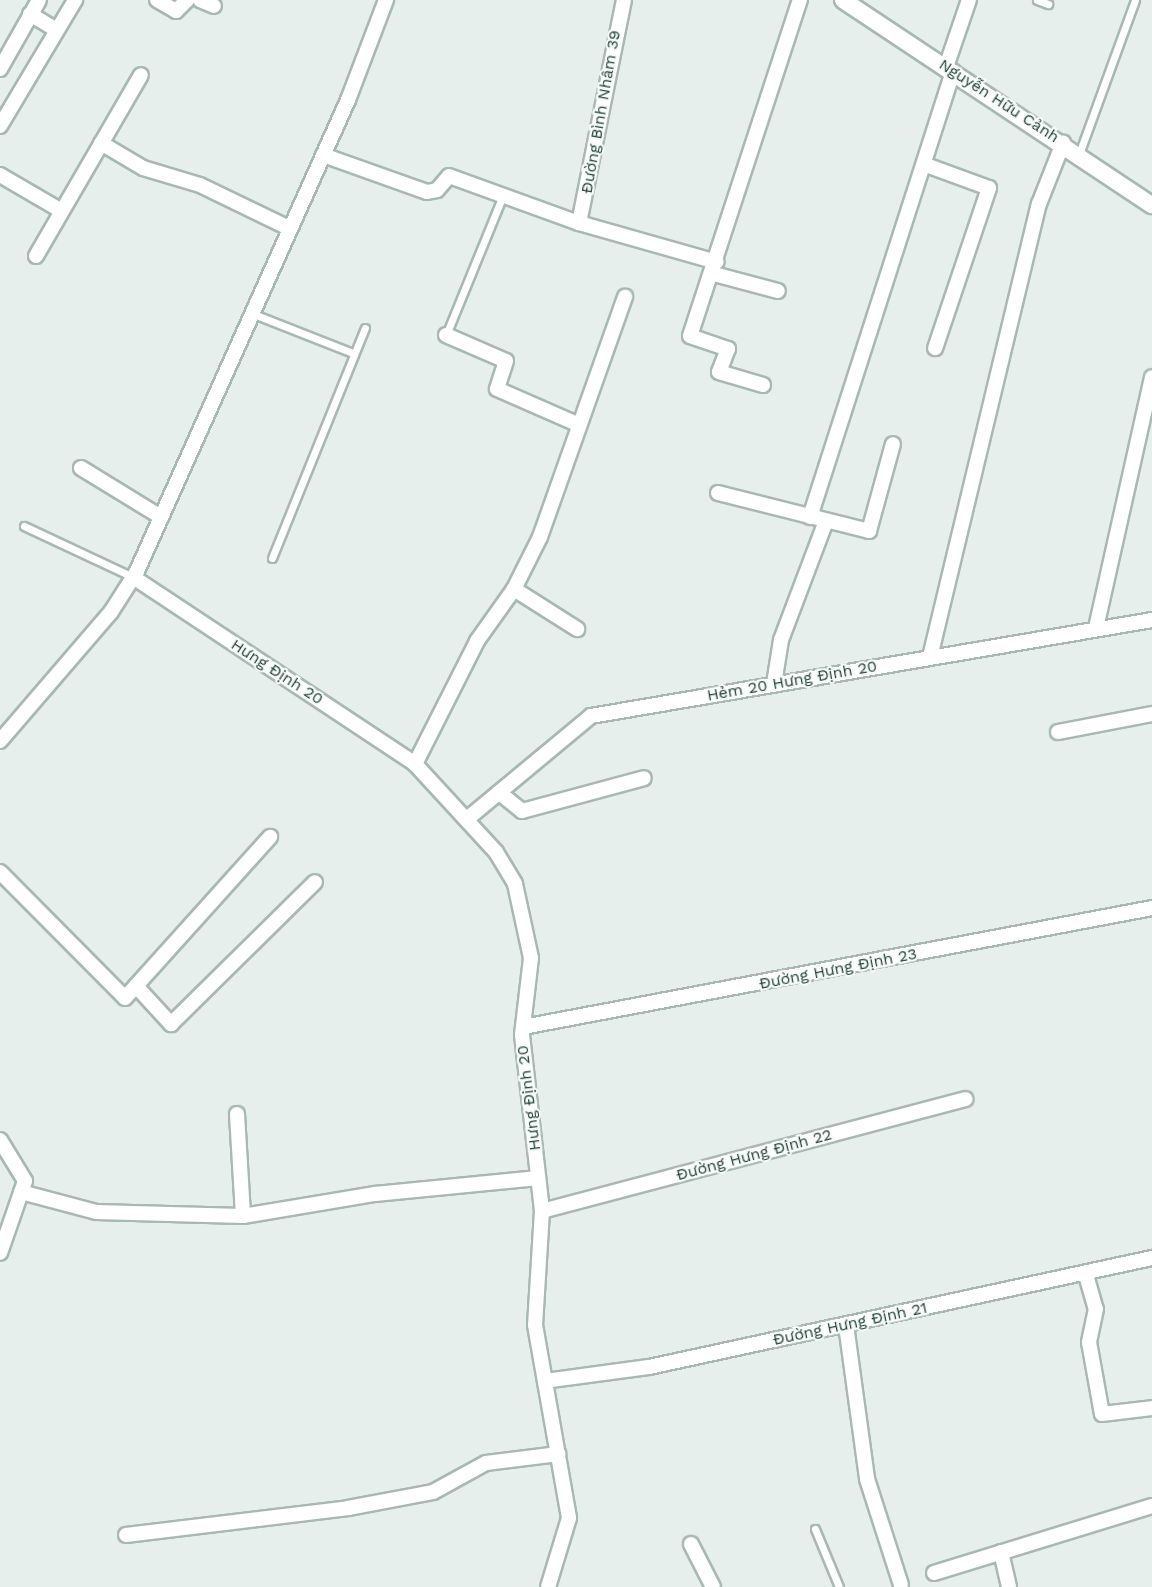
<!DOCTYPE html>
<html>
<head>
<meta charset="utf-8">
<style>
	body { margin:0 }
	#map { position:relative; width:1152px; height:1587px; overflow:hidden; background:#e6efeb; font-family:"Work Sans",sans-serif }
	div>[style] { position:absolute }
	.roads { filter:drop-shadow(2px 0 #a8b8b2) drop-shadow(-2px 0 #a8b8b2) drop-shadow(0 2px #a8b8b2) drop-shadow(0 -2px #a8b8b2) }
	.service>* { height:7px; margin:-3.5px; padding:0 3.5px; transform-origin:3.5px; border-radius:3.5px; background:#fff }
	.minor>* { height:14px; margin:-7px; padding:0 7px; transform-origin:7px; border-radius:7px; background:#fff }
	.tertiary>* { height:16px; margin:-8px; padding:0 8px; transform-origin:8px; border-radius:8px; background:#fff }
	span { translate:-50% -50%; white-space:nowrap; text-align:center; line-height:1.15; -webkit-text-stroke:4.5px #f7fbf9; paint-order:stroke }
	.street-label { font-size:16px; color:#24423a }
</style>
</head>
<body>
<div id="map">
	<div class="roads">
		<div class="service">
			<i style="left:1037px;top:0;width:12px;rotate:20deg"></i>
			<i style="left:1079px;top:154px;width:164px;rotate:-70deg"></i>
			<i style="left:251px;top:313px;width:110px;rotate:21.4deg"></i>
			<i style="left:446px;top:335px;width:151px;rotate:-67.8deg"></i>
			<i style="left:24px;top:526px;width:120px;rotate:25.1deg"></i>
			<i style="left:272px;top:558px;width:248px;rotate:-68deg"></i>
			<i style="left:815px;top:1529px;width:63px;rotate:67.5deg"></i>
		</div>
		<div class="minor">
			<i style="left:157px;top:0;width:22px;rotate:30deg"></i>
			<i style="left:176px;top:11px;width:16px;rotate:-45deg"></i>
			<i style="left:200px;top:0;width:15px;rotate:23deg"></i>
			<i style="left:30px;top:14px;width:31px;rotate:31deg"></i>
			<i style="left:946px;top:67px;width:71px;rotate:-71.1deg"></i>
			<i style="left:0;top:69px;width:79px;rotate:-60.5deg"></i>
			<i style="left:0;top:126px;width:147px;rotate:-59.2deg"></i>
			<i style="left:101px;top:143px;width:49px;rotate:30.8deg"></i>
			<i style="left:143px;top:168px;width:59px;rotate:16.6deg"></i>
			<i style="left:200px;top:185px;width:99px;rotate:25.8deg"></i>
			<i style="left:323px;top:155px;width:110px;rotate:19.6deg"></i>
			<i style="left:427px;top:192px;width:10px;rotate:-11deg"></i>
			<i style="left:437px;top:190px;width:18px;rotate:-49deg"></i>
			<i style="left:449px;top:176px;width:138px;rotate:19.9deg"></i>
			<i style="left:579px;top:223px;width:143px;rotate:15.8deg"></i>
			<i style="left:926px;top:165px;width:67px;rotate:20.1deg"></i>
			<i style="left:989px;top:188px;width:169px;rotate:108.6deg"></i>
			<i style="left:0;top:175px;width:69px;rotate:30.3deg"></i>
			<i style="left:579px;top:223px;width:227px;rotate:-78.6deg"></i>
			<i style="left:36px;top:256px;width:209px;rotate:-59.9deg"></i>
			<i style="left:714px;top:274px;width:66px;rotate:14.9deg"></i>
			<i style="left:446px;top:335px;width:65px;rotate:23.4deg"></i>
			<i style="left:506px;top:361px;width:29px;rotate:108deg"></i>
			<i style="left:497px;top:389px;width:87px;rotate:23.6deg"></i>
			<i style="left:763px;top:385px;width:46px;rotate:-163.5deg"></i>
			<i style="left:719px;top:372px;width:25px;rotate:-69deg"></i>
			<i style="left:728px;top:349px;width:40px;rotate:-161.1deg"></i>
			<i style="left:690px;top:336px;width:354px;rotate:-71.9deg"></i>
			<i style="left:81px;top:468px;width:94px;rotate:31.5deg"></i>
			<i style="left:718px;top:493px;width:156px;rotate:14.1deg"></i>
			<i style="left:869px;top:531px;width:90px;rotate:-74.6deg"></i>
			<i style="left:810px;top:517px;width:468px;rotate:-72.2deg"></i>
			<i style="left:133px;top:577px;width:338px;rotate:33.5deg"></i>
			<i style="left:415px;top:764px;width:120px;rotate:47.4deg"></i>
			<i style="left:496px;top:852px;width:37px;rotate:59deg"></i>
			<i style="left:515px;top:884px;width:76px;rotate:77.8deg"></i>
			<i style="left:531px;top:958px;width:78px;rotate:96.7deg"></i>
			<i style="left:522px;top:1035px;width:177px;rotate:83.5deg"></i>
			<i style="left:542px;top:1211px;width:114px;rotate:93.5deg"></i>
			<i style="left:535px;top:1325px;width:196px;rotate:80deg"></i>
			<i style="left:569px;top:1518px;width:72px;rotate:106.9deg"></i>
			<i style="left:514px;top:589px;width:75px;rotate:32.4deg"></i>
			<i style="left:1096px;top:628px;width:257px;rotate:-77.4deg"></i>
			<i style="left:930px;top:657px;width:466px;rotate:-76.5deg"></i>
			<i style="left:1039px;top:204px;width:66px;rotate:-68.5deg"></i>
			<i style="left:774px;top:684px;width:45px;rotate:-81deg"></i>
			<i style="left:781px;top:640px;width:127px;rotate:-69.3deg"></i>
			<i style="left:1058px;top:732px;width:96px;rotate:-10.8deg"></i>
			<i style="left:0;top:741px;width:170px;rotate:-49.3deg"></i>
			<i style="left:111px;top:612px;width:49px;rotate:-57.6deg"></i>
			<i style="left:137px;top:571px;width:516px;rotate:-65.87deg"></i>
			<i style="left:348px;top:100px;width:107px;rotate:-69.2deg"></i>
			<i style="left:415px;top:764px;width:138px;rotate:-63.2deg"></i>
			<i style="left:477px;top:641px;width:64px;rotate:-54.6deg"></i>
			<i style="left:514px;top:589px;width:58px;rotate:-63.4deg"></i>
			<i style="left:540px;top:537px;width:255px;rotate:-70.5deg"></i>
			<i style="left:501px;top:794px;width:27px;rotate:39deg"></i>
			<i style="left:522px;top:811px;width:126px;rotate:-15.1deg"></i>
			<i style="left:467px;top:819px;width:161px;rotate:-39.7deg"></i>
			<i style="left:591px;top:716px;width:569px;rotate:-9.71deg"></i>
			<i style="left:0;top:872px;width:177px;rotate:45.2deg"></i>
			<i style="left:125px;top:998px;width:217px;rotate:-48deg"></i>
			<i style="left:136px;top:986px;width:52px;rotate:47.4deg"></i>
			<i style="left:171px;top:1024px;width:202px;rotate:-44.6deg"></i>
			<i style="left:523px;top:1027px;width:640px;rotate:-10.71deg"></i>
			<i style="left:237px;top:1114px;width:102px;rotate:86.6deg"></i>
			<i style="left:0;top:1140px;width:48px;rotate:58.6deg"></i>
			<i style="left:25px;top:1181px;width:76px;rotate:109.1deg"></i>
			<i style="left:21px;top:1192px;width:78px;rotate:14.9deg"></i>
			<i style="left:96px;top:1212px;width:147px;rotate:1.6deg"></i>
			<i style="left:243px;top:1216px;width:134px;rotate:-9.5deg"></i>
			<i style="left:375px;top:1194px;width:164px;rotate:-5.6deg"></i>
			<i style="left:542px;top:1211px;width:438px;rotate:-14.8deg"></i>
			<i style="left:1086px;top:1275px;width:35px;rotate:74deg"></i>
			<i style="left:1096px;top:1309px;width:34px;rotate:102deg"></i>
			<i style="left:1089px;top:1342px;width:73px;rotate:79.8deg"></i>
			<i style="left:1102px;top:1414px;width:50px;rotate:-6.8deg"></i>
			<i style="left:846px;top:1325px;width:155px;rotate:82.2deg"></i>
			<i style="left:867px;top:1479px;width:111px;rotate:72.2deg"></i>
			<i style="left:545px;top:1381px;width:105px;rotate:-7.7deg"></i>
			<i style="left:649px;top:1367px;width:515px;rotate:-12.23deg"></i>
			<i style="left:126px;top:1535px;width:224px;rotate:-6.9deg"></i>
			<i style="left:348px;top:1508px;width:86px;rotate:-10.7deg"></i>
			<i style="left:433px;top:1492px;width:60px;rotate:-28.7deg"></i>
			<i style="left:486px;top:1463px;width:73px;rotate:-7.1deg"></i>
			<i style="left:691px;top:1544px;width:48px;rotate:62.9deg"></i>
			<i style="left:1001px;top:1552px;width:36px;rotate:77deg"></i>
			<i style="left:934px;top:1573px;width:228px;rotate:-17.1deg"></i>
		</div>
		<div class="tertiary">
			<i style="left:843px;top:0;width:371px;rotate:33.6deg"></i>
		</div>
	</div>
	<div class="street-label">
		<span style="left:999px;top:101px;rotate:33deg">Nguyễn Hữu Cảnh</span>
		<span style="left:601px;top:112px;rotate:-80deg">Đường Bình Nhâm 39</span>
		<span style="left:277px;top:672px;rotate:33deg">Hưng Định 20</span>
		<span style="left:792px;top:681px;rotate:-10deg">Hẻm 20 Hưng Định 20</span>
		<span style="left:838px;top:969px;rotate:-11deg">Đường Hưng Định 23</span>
		<span style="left:529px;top:1098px;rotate:-97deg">Hưng Định 20</span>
		<span style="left:754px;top:1155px;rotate:-15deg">Đường Hưng Định 22</span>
		<span style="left:850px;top:1324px;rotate:-12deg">Đường Hưng Định 21</span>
	</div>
</div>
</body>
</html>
